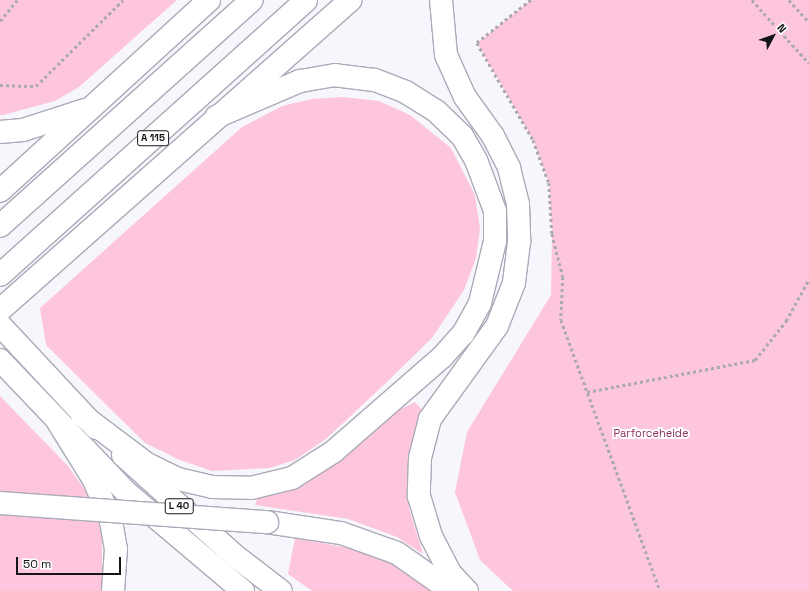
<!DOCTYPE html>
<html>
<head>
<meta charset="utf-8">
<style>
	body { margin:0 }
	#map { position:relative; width:809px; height:591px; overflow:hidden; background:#f7f6fd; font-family:"Space Grotesk",sans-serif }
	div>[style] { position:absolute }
	.green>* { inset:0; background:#fec6dc }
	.path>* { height:2.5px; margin-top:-1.25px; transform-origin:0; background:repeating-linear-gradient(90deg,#aaa9b0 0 3px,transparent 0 6px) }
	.roads { filter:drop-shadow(1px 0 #abaab9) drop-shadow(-1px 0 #abaab9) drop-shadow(0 1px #abaab9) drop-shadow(0 -1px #abaab9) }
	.trunk>* { height:22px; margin:-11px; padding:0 11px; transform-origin:11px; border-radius:11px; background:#fff }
	.motorway>* { height:22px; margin:-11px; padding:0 11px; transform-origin:11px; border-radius:11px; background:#fff }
	.bridges { filter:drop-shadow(1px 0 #abaab9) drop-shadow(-1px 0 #abaab9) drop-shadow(0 1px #abaab9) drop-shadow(0 -1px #abaab9) }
	.motorway-bridge>* { height:22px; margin:-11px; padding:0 11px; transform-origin:11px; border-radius:11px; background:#fff }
	span { translate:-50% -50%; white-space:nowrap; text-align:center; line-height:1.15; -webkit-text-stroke:4px #fff; paint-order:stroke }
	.shield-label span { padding:1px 3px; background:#fff; border:1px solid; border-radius:3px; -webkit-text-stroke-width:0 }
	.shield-label { font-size:10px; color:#151419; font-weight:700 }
	.park-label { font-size:11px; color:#8d2f5d }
	.north { position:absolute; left:753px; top:16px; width:40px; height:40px; -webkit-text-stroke:3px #fff; paint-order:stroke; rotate:49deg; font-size:11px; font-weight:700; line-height:16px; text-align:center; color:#151419 }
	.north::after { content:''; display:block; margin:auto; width:14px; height:18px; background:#151419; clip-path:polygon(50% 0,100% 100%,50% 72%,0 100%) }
	.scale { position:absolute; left:16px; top:557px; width:105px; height:18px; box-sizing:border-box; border:2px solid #151419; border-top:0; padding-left:5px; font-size:12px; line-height:14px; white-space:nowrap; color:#151419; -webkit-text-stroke:3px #fff; paint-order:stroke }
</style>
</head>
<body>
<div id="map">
	<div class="green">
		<i style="clip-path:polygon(0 0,177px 0,79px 87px,55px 101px,3px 115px,0 115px)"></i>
		<i style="clip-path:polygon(531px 0,809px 0,809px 591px,513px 591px,480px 560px,455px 492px,467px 432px,551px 295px,552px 234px,549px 183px,533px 140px,477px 43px)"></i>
		<i style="clip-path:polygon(343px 97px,379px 101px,410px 115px,451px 148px,475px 195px,480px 229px,476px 258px,464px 290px,432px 338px,388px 381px,326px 439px,295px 460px,269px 468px,212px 471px,180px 460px,145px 443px,46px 345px,40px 308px,242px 127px,282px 106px,312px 99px)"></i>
		<i style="clip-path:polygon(0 396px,68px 466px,85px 490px,102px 530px,102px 591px,0 591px)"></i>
		<i style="clip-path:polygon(415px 402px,423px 411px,408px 459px,408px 484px,409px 508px,423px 554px,397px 537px,348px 519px,255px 505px,258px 496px,336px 461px,397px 411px)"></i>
		<i style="clip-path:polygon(295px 538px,365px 551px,404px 569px,436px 591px,312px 591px,288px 574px)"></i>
	</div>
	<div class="path">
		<i style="left:531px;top:0;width:69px;rotate:141.5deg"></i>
		<i style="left:477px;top:43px;width:112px;rotate:60deg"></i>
		<i style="left:533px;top:140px;width:46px;rotate:69.6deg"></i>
		<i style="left:549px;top:183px;width:51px;rotate:86.6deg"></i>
		<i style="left:552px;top:234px;width:44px;rotate:75.7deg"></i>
		<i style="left:563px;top:277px;width:43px;rotate:92.7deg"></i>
		<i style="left:561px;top:320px;width:289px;rotate:69.9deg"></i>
		<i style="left:752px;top:0;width:85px;rotate:47.9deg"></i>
		<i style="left:789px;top:0;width:30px;rotate:48deg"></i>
		<i style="left:0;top:21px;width:27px;rotate:-51deg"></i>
		<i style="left:0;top:85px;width:36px;rotate:2deg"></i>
		<i style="left:36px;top:86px;width:122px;rotate:-44.7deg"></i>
		<i style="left:587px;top:392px;width:171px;rotate:-10.8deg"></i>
		<i style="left:755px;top:360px;width:50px;rotate:-51.5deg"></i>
		<i style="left:786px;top:321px;width:48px;rotate:-61.3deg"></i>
	</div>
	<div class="roads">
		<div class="trunk">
			<i style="left:0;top:325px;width:141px;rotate:47deg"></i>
			<i style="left:0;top:360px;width:184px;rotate:46.3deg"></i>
			<i style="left:127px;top:493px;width:152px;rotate:40.2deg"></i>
			<i style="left:123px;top:455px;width:149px;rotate:42deg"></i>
			<i style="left:234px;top:555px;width:59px;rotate:37.5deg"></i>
		</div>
		<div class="motorway">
			<i style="left:441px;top:0;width:55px;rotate:84.8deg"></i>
			<i style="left:446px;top:55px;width:46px;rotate:65.7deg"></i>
			<i style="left:465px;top:97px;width:48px;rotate:54.3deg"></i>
			<i style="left:493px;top:136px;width:36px;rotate:63deg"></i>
			<i style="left:509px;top:168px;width:37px;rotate:76deg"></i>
			<i style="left:518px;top:204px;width:38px;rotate:88deg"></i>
			<i style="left:519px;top:242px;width:41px;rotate:97deg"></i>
			<i style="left:514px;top:283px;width:46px;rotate:111.6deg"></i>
			<i style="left:497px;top:326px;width:115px;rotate:125.8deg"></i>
			<i style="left:430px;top:419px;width:40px;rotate:104.4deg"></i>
			<i style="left:420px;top:458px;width:38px;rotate:92deg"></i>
			<i style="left:419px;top:496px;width:42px;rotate:73.3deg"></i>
			<i style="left:431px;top:536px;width:42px;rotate:62.8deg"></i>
			<i style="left:450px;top:573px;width:25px;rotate:47deg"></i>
			<i style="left:0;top:132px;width:23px;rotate:-5deg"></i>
			<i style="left:23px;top:130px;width:65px;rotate:-17.9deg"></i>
			<i style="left:0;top:191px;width:283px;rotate:-42.4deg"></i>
			<i style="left:0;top:226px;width:338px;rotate:-41.9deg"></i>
			<i style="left:0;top:275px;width:411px;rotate:-41.9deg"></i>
			<i style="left:0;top:310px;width:468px;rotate:-41.5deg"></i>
			<i style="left:82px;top:415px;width:81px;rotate:37deg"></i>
			<i style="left:147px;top:464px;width:34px;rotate:26deg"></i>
			<i style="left:178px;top:479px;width:35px;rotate:13deg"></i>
			<i style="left:212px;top:487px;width:39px;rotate:1deg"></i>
			<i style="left:251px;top:488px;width:42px;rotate:-13.7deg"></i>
			<i style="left:292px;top:478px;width:49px;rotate:-32.4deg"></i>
			<i style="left:333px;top:452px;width:145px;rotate:-41.1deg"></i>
			<i style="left:442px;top:357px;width:31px;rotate:-48deg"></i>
			<i style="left:463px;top:334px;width:35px;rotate:-61deg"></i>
			<i style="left:480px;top:303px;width:64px;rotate:-76.4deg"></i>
			<i style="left:495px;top:241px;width:30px;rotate:-90deg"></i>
			<i style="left:495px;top:211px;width:54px;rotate:-110.4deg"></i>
			<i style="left:476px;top:160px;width:28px;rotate:-120deg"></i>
			<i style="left:462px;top:136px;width:36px;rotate:-136deg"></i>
			<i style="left:436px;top:111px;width:36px;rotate:-148deg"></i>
			<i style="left:406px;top:92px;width:34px;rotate:-159deg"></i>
			<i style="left:374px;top:80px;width:39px;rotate:-173deg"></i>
			<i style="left:335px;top:75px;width:36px;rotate:170deg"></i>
			<i style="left:300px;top:81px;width:91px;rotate:156.8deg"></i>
			<i style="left:58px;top:422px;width:68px;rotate:58.2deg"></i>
			<i style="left:94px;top:480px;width:44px;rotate:67.5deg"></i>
			<i style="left:111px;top:521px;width:28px;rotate:80deg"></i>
			<i style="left:116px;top:549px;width:42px;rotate:94.1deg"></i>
			<i style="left:267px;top:522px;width:75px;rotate:8.5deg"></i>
			<i style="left:341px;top:533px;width:59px;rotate:19.7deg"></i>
			<i style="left:397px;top:553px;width:66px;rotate:35.1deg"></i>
		</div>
	</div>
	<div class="bridges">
		<div class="motorway-bridge">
			<i style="left:0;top:503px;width:268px;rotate:4.1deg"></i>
		</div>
	</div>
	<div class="shield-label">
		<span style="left:153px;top:138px">A 115</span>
		<span style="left:179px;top:506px">L 40</span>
	</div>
	<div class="park-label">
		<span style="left:651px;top:433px">Parforceheide</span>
	</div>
	<div class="north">N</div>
	<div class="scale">50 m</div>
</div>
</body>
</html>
